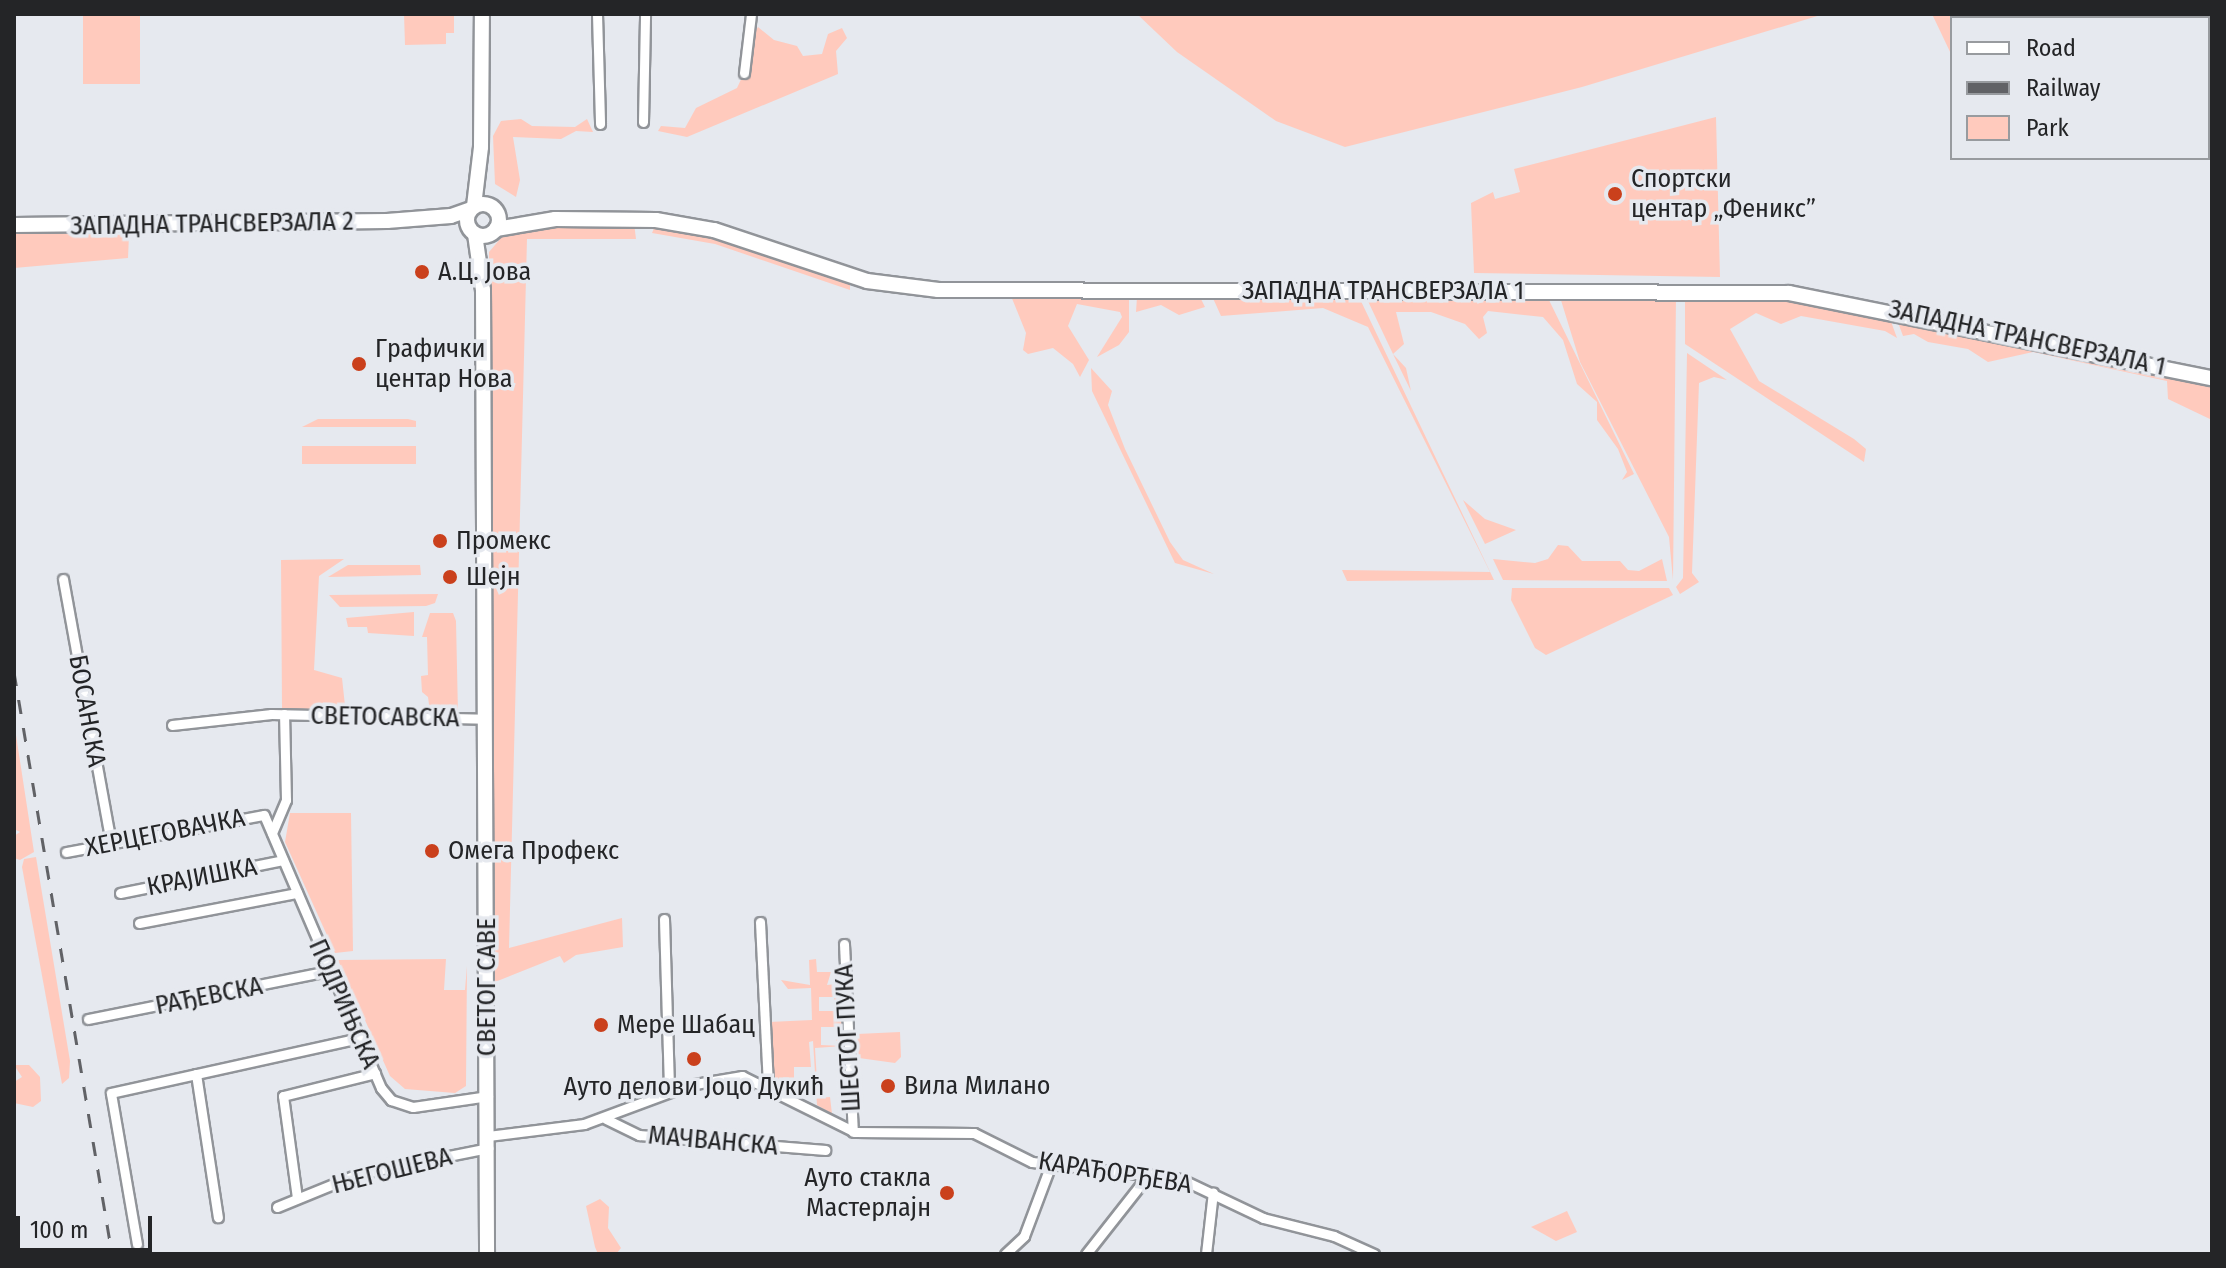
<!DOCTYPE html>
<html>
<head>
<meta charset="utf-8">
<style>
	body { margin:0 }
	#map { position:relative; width:2226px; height:1268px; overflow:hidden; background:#e6e9ef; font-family:"Fira Sans Condensed",sans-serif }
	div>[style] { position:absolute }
	.green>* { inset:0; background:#ffcabd; transform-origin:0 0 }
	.roads { filter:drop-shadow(2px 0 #919499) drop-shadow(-2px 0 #919499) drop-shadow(0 2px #919499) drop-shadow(0 -2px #919499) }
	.street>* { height:9px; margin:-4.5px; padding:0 4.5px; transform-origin:4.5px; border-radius:4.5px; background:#fff }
	.secondary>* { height:14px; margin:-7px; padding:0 7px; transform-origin:7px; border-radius:7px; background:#fff }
	.secondary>.ring { margin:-7px; padding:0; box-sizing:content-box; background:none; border:14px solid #fff; border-radius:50% }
	.rail>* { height:3px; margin-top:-1.5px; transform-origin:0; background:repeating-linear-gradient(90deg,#616266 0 14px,transparent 0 28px) }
	.dots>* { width:22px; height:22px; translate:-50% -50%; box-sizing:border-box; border:4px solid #e6e9ef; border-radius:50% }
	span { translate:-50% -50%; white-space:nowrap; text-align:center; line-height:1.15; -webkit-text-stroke:7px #e6e9ef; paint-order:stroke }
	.poi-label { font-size:26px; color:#242527 }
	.left { translate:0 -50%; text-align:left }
	.right { translate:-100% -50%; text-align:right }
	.street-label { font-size:26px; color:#242527 }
	.frame { position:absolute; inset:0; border:16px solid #242527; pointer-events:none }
	.legend { position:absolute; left:1950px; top:16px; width:260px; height:144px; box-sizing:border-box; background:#e6e9ef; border:2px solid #989b9f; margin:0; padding:10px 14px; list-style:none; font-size:24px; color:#242527 }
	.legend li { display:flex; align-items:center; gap:16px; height:40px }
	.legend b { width:40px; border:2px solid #989b9f }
	.scale { position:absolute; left:16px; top:1216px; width:136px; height:36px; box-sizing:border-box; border:4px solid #242527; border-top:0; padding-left:10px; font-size:24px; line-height:28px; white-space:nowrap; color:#242527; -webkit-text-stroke:6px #e6e9ef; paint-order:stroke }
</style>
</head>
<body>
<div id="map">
	<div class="green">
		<i style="left:83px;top:14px;width:57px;height:70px"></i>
		<i style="clip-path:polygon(404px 14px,454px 14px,454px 33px,446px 33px,446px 44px,405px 45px)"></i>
		<i style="clip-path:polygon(1137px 14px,1824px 14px,1582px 87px,1345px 147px,1276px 121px,1177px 52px)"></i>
		<i style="clip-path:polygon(1932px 14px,2212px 14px,2212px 146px,2208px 18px,1952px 18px,1952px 56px)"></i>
		<i style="clip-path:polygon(758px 27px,774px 40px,797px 46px,803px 56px,822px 54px,828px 34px,842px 28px,847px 38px,836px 51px,838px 74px,687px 137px,658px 131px,661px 126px,685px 128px,696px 108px,737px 88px,744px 73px,741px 58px)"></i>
		<i style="clip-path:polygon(1716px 117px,1720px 277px,1474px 273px,1471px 203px,1493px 192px,1495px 199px,1520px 192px,1514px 169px)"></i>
		<i style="clip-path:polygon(521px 119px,532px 126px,575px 127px,587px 119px,593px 132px,576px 131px,561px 139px,513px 137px,520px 180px,516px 197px,495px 184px,493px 136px,501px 121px)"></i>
		<i style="clip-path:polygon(634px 223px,636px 239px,527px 239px,509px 948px,622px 918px,623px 947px,576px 955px,564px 963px,560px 956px,495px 982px,488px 980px,489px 252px,507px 231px,522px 226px)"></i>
		<i style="clip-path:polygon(655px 226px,689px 229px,766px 252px,850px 283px,850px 290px,715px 244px,652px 233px)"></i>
		<i style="clip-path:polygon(14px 232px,129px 235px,128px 258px,14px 268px)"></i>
		<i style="clip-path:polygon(1129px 295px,1129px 332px,1119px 345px,1097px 357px,1122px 317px,1120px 312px,1077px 304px,1068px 326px,1089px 360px,1080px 377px,1073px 364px,1053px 348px,1028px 354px,1023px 350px,1026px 333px,1011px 296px)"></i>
		<i style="clip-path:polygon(1212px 296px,1359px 297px,1494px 580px,1347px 581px,1342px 570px,1490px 572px,1368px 327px,1323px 308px,1221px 316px)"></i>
		<i style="clip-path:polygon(1137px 297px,1200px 297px,1205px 307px,1179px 315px,1161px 305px,1136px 312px)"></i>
		<i style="clip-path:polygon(1366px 297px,1548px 298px,1634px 474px,1622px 480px,1627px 472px,1618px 449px,1597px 420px,1597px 402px,1577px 384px,1563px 340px,1543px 317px,1488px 311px,1483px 317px,1487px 333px,1479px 339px,1465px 324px,1431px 312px,1396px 312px,1404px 344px,1393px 354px,1406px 368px,1411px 391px,1393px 354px)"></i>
		<i style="clip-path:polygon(1560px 297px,1676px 297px,1673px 580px,1669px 537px,1580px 362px)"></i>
		<i style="clip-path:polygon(1685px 298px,1812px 302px,1889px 316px,1897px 338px,1885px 331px,1801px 316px,1781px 324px,1756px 313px,1730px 329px,1759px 381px,1854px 439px,1866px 449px,1864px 462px,1685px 344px)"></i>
		<i style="clip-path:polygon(1896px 317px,2212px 386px,2212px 420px,2168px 399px,2167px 381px,2033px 352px,1988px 362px,1968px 349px,1928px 342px,1914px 334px,1903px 336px)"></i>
		<i style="clip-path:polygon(1687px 353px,1727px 380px,1714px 377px,1699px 383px,1692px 573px,1699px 582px,1680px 594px,1676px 587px,1683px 578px)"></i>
		<i style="clip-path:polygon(1091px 368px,1112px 391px,1108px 405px,1125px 449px,1170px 542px,1183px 560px,1214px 574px,1175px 563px,1092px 391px)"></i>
		<i style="clip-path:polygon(318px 419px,408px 419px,416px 421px,416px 427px,302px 427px)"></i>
		<i style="left:302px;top:446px;width:114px;height:18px"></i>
		<i style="clip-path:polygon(1463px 500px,1485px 519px,1516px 530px,1485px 544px)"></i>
		<i style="clip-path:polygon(1558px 545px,1568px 546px,1582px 561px,1620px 561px,1628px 570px,1639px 571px,1662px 559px,1667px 581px,1503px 580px,1493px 559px,1535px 563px,1548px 559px)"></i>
		<i style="clip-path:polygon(344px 559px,319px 576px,314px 670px,342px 678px,346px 715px,282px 709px,281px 560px)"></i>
		<i style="clip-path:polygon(348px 565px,420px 565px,421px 575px,328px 577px)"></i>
		<i style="clip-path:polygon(1512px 588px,1669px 588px,1673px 595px,1546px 655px,1535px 648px,1511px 600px)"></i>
		<i style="clip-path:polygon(438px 594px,435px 603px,426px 606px,340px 607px,329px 595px)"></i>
		<i style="clip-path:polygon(414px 612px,414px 636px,368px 633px,367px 627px,348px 627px,346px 618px)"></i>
		<i style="clip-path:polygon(430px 613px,453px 613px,456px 621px,458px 714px,424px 712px,430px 712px,428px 697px,422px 692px,421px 676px,428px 675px,427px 637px,422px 637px)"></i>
		<i style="clip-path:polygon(14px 722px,34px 852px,20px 860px,14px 858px,14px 836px,20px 832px,14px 829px)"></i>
		<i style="clip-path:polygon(290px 813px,351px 813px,353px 951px,335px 953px,285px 842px)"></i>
		<i style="clip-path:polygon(36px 857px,70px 1061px,69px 1078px,62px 1084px,22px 867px,24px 859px)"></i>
		<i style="clip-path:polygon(446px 959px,444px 990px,465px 990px,467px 966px,466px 1086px,455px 1093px,405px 1089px,390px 1076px,338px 960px)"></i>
		<i style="clip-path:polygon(816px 959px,817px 972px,831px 972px,827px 985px,837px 984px,840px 974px,841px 997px,819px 997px,819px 1011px,834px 1011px,834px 998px,841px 998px,843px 1040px,836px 1041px,835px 1027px,821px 1027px,821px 1045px,843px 1046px,815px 1048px,818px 1098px,830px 1097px,832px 1114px,817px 1105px,813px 1041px,809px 1042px,811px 1067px,794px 1067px,794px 1091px,772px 1077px,769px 1022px,812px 1020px,811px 988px,788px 989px,781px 980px,810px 985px,809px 960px)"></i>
		<i style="clip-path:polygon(900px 1032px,901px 1057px,895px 1063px,859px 1058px,857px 1034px)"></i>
		<i style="clip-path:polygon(14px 1065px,29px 1065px,40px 1077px,41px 1101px,33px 1107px,14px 1103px,14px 1082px,22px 1077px)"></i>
		<i style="clip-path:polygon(600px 1199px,609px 1207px,608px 1228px,621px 1248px,616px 1254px,598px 1254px,595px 1247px,586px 1206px)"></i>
		<i style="clip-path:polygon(1567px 1211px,1577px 1232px,1556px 1241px,1531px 1227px)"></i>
	</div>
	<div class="roads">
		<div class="street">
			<i style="left:597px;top:14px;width:110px;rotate:88.4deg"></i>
			<i style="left:744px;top:73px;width:59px;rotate:-83.2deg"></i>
			<i style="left:643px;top:122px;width:108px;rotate:-88.9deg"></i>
			<i style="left:63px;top:579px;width:268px;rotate:79.7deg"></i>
			<i style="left:172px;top:725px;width:100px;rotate:-6.3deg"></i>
			<i style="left:271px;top:714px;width:214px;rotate:1.3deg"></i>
			<i style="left:272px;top:833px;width:36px;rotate:-67deg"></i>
			<i style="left:286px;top:800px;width:86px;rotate:-91.3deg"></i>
			<i style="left:66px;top:852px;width:201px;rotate:-10.6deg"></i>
			<i style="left:264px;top:815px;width:297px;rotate:66.8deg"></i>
			<i style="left:381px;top:1088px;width:16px;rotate:50deg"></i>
			<i style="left:391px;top:1100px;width:23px;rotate:18deg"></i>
			<i style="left:413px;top:1107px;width:76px;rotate:-8.3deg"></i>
			<i style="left:120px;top:893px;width:166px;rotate:-11.4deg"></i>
			<i style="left:664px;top:919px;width:173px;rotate:88.3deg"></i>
			<i style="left:760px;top:922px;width:163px;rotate:87.2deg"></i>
			<i style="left:139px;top:923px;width:161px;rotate:-10.8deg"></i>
			<i style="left:844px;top:944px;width:188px;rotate:87.3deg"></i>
			<i style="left:88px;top:1019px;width:246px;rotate:-11.3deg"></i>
			<i style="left:196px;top:1074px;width:145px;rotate:81.3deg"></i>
			<i style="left:606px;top:1119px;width:37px;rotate:26deg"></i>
			<i style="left:639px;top:1135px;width:187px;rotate:4.6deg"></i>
			<i style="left:488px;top:1136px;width:97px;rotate:-7.1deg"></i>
			<i style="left:584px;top:1124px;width:112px;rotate:-20.4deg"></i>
			<i style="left:689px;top:1085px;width:54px;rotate:-9.6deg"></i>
			<i style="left:742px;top:1076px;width:126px;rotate:26.4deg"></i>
			<i style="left:855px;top:1132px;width:119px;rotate:0.5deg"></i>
			<i style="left:974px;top:1133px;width:65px;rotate:26.6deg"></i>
			<i style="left:1032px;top:1162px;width:150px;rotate:6.5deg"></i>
			<i style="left:1181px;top:1179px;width:91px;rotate:25.4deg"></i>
			<i style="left:1263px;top:1218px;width:73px;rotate:14.2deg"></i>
			<i style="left:1334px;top:1236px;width:44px;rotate:24.2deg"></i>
			<i style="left:297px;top:1198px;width:103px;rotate:-97.8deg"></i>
			<i style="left:283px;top:1096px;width:95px;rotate:-14deg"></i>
			<i style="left:277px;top:1207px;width:87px;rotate:-22.2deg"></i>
			<i style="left:358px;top:1174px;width:133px;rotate:-11.3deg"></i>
			<i style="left:137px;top:1244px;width:153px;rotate:-99.8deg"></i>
			<i style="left:111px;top:1093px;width:254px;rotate:-12.5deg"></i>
			<i style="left:1005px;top:1254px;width:26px;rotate:-43deg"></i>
			<i style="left:1024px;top:1236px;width:77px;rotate:-69.4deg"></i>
			<i style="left:1086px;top:1254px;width:102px;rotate:-51.8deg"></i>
			<i style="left:1206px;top:1254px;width:62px;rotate:-83.6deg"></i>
		</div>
		<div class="secondary">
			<i class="ring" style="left:467px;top:204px;width:18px;height:18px"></i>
			<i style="left:474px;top:206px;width:59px;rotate:-83.2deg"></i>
			<i style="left:481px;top:147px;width:133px;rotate:-89.6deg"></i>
			<i style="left:14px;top:225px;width:373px;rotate:-0.6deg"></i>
			<i style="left:387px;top:221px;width:64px;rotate:-4.5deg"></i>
			<i style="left:451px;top:216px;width:21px;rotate:-19deg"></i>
			<i style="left:496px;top:229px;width:60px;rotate:-9.6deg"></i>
			<i style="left:555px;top:219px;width:101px;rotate:0.6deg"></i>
			<i style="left:656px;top:220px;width:59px;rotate:9.8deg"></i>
			<i style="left:714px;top:230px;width:161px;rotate:18.4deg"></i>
			<i style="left:867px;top:281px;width:72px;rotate:7.2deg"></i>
			<i style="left:938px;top:290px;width:851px;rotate:0.2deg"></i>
			<i style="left:1789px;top:293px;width:431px;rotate:11.4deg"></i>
			<i style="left:475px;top:234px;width:57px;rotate:81.9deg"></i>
			<i style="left:483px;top:290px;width:964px;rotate:89.76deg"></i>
		</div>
	</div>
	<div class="rail">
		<i style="left:14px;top:672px;width:590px;rotate:80.44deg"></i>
	</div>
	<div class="dots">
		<i style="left:1615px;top:194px;background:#ca401c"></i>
		<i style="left:422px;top:272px;background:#ca401c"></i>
		<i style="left:359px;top:364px;background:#ca401c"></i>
		<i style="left:440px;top:541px;background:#ca401c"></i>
		<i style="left:450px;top:577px;background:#ca401c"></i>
		<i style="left:432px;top:851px;background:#ca401c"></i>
		<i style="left:601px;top:1025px;background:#ca401c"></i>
		<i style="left:694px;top:1059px;background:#ca401c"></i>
		<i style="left:888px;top:1086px;background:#ca401c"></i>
		<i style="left:947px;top:1193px;background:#ca401c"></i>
	</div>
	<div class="poi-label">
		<span class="left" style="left:1631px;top:194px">Спортски<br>центар „Феникс”</span>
		<span class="left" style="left:438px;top:272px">А.Ц. Јова</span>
		<span class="left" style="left:375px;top:364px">Графички<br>центар Нова</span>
		<span class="left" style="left:456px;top:541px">Промекс</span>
		<span class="left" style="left:466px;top:577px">Шејн</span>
		<span class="left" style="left:448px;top:851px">Омега Профекс</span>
		<span class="left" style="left:617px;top:1025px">Мере Шабац</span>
		<span class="left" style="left:904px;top:1086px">Вила Милано</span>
		<span style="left:694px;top:1087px">Ауто делови Јоцо Дукић</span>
		<span class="right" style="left:931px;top:1193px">Ауто стакла<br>Мастерлајн</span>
	</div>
	<div class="street-label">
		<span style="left:212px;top:224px;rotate:-1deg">ЗАПАДНА ТРАНСВЕРЗАЛА 2</span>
		<span style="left:1383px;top:291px">ЗАПАДНА ТРАНСВЕРЗАЛА 1</span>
		<span style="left:2027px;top:338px;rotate:12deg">ЗАПАДНА ТРАНСВЕРЗАЛА 1</span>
		<span style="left:87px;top:711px;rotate:80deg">БОСАНСКА</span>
		<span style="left:385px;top:717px;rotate:1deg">СВЕТОСАВСКА</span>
		<span style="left:165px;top:833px;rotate:-11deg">ХЕРЦЕГОВАЧКА</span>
		<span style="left:202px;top:877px;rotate:-11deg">КРАЈИШКА</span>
		<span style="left:487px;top:987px;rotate:-90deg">СВЕТОГ САВЕ</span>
		<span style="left:209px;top:996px;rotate:-11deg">РАЂЕВСКА</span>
		<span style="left:344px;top:1004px;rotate:66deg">ПОДРИЊСКА</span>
		<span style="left:848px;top:1038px;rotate:-93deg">ШЕСТОГ ПУКА</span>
		<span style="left:713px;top:1141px;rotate:5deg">МАЧВАНСКА</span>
		<span style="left:392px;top:1171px;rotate:-14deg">ЊЕГОШЕВА</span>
		<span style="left:1115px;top:1173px;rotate:9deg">КАРАЂОРЂЕВА</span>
	</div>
	<div class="frame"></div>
	<ul class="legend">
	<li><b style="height:10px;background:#fff"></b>Road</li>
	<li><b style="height:10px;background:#616266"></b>Railway</li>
	<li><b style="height:22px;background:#ffcabd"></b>Park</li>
	</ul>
	<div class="scale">100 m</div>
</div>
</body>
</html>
